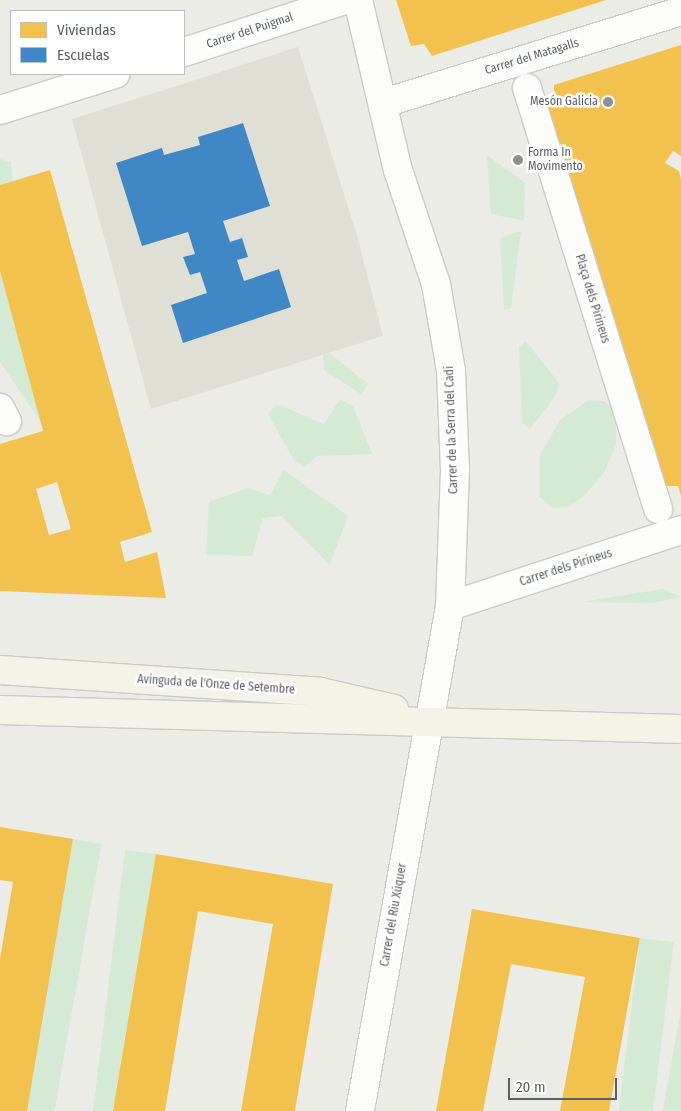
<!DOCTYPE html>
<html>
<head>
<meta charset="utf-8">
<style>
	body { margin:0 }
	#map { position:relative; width:681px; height:1111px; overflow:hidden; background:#ecece7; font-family:"Fira Sans Condensed",sans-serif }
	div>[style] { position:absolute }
	.education>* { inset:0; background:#e0dfd6 }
	.green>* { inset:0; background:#d4ead5; transform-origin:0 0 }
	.homes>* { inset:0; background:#f2c14e }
	.schools>* { inset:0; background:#3f88c5 }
	.roads { filter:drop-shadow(1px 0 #c9cac9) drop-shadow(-1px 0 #c9cac9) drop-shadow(0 1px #c9cac9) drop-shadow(0 -1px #c9cac9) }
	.minor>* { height:28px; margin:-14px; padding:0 14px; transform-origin:14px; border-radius:14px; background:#fcfcfb }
	.major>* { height:28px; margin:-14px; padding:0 14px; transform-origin:14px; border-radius:14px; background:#f3f3e8 }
	.dots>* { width:14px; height:14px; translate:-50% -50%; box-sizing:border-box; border:2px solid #fff; border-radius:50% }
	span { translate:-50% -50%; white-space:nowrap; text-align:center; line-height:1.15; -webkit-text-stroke:5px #fff; paint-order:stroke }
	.street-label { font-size:12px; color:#5c5f65 }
	.poi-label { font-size:12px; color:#5c5f65 }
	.right { translate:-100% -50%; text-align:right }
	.left { translate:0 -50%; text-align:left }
	.legend { position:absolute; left:10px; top:10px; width:175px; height:65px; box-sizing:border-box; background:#fff; border:1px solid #bebfc1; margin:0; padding:6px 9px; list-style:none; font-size:15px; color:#5c5f65 }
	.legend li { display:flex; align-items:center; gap:10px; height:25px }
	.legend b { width:25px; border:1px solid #bebfc1 }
	.scale { position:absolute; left:508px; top:1078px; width:109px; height:22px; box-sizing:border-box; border:2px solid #5c5f65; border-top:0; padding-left:6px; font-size:15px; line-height:18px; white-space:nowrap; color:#5c5f65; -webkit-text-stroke:4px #fff; paint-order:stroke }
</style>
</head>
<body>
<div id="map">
	<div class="education">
		<i style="clip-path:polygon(298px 47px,358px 239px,383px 336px,151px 409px,72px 119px)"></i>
	</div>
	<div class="green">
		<i style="clip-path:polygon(487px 155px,525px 183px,524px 221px,491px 214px)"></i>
		<i style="clip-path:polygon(0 159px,11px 162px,13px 181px,0 185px)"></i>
		<i style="clip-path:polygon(521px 231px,511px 308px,504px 310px,500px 238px)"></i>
		<i style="clip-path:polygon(0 271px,42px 424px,0 362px)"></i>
		<i style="clip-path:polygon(526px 341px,559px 383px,557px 394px,530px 429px,522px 423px,519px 347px)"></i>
		<i style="clip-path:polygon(329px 353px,368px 384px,361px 394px,324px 370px,323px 355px)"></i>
		<i style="clip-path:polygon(340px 399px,353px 406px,372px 454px,317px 456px,304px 467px,293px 459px,268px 414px,276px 405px,282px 406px,324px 424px)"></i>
		<i style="clip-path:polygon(589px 400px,604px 401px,616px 412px,616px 445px,604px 473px,584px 496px,568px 507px,552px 508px,539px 496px,539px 457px,560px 420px)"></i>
		<i style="clip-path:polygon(284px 470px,348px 516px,330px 565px,282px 516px,263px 518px,252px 556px,206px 555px,209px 502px,248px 488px,270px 495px)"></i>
		<i style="clip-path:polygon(663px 589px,681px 597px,653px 603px,581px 602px)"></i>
		<i style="left:73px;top:839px;width:29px;height:276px;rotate:10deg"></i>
		<i style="left:125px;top:850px;width:31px;height:265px;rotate:7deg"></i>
		<i style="left:640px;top:938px;width:34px;height:176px;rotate:7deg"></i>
		<i style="clip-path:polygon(681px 1008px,681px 1111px,663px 1111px)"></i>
	</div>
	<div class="homes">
		<i style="clip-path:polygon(396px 0,606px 0,432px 56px,424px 44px,411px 46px)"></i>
		<i style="clip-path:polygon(681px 45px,681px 156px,673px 151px,665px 163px,679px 171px,681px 180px,681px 496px,678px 486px,664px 486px,544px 105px,554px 98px,554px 85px)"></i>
		<i style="clip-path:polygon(evenodd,50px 170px,152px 532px,120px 542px,125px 562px,157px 552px,166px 598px,0 591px,0 444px,43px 431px,0 271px,0 185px,50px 170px,57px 482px,71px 529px,49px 535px,36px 489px,57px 482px)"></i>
		<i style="clip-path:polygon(0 827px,73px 839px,27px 1111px,0 1111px,0 959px,13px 882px,0 880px)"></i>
		<i style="clip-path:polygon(156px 854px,333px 884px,295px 1111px,241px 1111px,273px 924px,198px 911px,165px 1111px,113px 1111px)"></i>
		<i style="clip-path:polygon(472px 909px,640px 938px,609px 1111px,560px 1111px,585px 977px,511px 964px,483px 1111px,436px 1111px)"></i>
	</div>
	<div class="schools">
		<i style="clip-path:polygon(243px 123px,270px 206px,223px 221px,230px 242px,242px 238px,248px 257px,237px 260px,244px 281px,279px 269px,291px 307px,183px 343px,171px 305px,207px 293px,200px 272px,190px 275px,183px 257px,195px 254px,188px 232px,142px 246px,116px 163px,162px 148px,164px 155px,200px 145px,198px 137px)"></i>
	</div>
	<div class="roads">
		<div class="minor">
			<i style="left:358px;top:0;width:175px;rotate:76.8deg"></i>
			<i style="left:398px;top:170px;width:120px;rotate:71.6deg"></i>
			<i style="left:436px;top:284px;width:88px;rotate:80.2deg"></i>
			<i style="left:451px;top:371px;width:99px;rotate:87.7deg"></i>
			<i style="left:455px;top:470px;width:136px;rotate:92.1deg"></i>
			<i style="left:450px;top:606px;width:513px;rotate:100.11deg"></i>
			<i style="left:184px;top:52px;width:169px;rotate:-17.9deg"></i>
			<i style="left:527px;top:88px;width:441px;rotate:72.7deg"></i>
			<i style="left:384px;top:103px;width:311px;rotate:-17.2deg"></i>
			<i style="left:0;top:110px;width:121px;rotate:-17.4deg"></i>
			<i style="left:0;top:408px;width:15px;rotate:62deg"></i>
			<i style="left:450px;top:606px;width:243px;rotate:-18.2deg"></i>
		</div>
		<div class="major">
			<i style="left:0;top:670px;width:321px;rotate:3.9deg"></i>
			<i style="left:320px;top:692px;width:76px;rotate:12.9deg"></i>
			<i style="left:0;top:710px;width:681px;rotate:1.6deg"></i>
		</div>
	</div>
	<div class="dots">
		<i style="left:608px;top:102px;background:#8e9092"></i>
		<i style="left:518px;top:160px;background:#8e9092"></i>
	</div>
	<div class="street-label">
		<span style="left:250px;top:31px;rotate:-18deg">Carrer del Puigmal</span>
		<span style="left:532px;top:57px;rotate:-17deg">Carrer del Matagalls</span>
		<span style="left:592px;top:299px;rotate:73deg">Plaça dels Pirineus</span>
		<span style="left:452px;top:430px;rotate:-92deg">Carrer de la Serra del Cadí</span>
		<span style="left:566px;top:568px;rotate:-18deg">Carrer dels Pirineus</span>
		<span style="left:216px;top:685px;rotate:4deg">Avinguda de l'Onze de Setembre</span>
		<span style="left:394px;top:915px;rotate:-80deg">Carrer del Riu Xúquer</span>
	</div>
	<div class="poi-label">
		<span class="right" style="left:598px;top:102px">Mesón Galicia</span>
		<span class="left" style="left:528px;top:160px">Forma In<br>Movimento</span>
	</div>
	<ul class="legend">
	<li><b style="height:14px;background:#f2c14e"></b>Viviendas</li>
	<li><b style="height:14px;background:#3f88c5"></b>Escuelas</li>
	</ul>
	<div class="scale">20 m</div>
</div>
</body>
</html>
